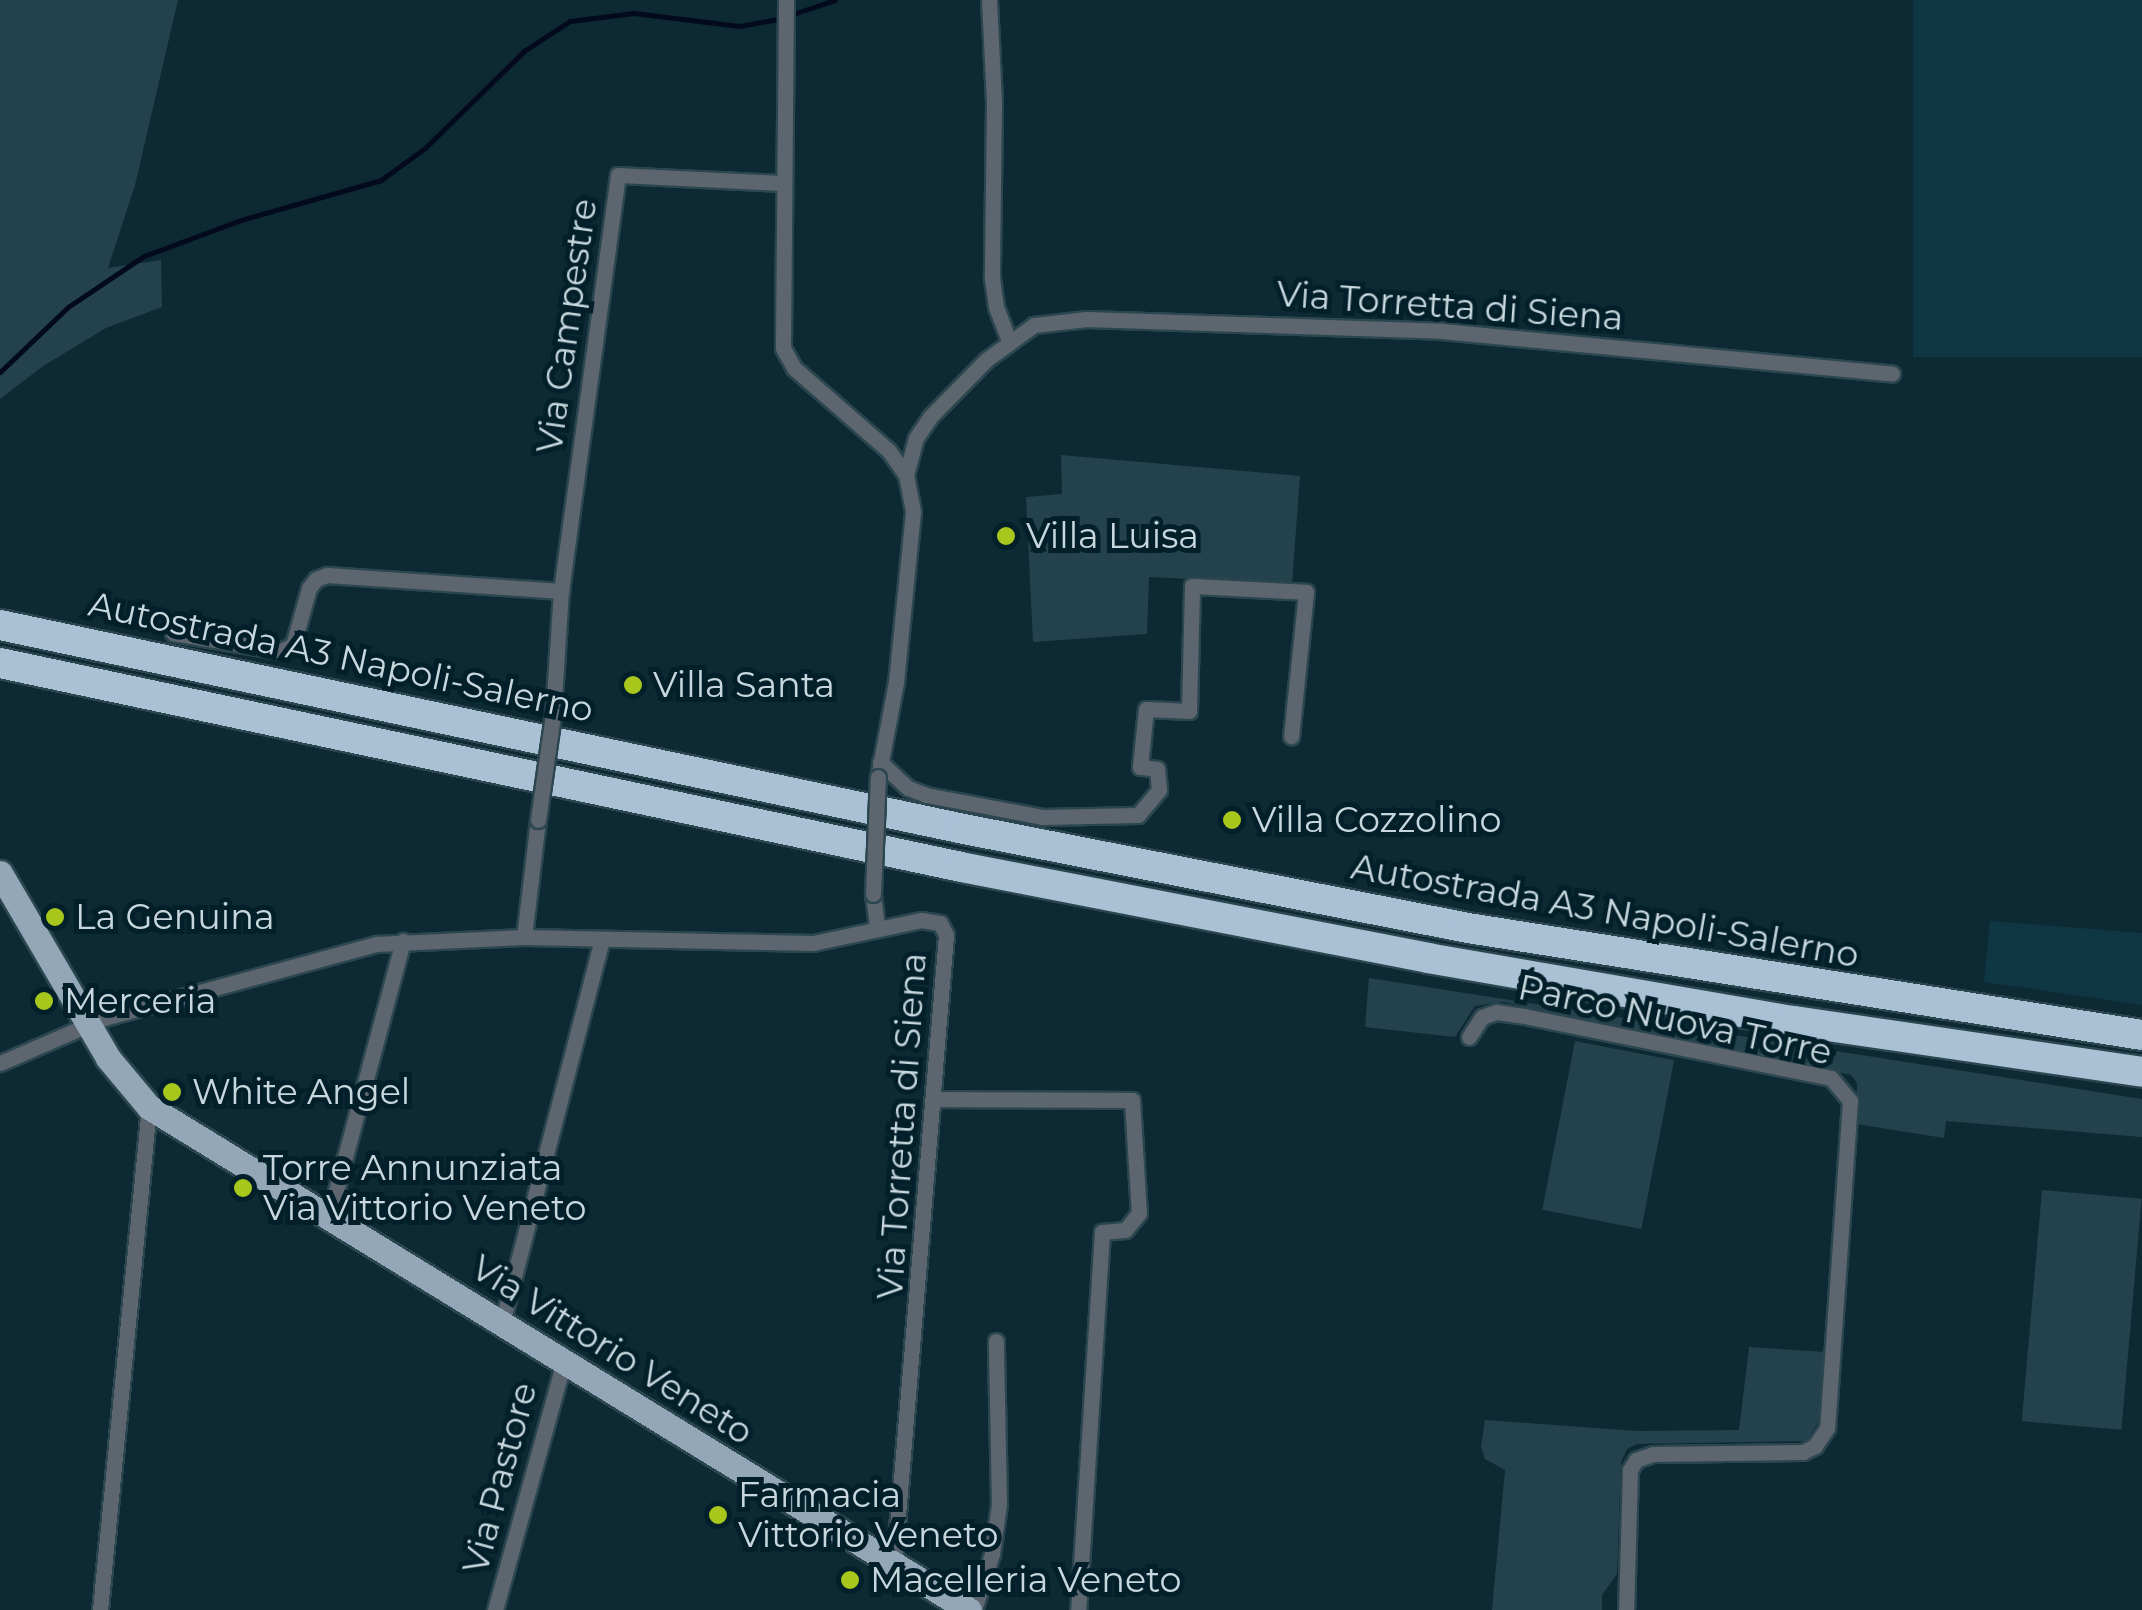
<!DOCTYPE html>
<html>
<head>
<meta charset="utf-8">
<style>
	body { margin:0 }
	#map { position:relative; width:2142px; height:1610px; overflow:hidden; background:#0d2a34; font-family:Montserrat,sans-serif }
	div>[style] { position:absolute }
	.built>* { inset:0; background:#0f3743; transform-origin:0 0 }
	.green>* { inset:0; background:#23424d; transform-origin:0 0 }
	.stream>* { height:5px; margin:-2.5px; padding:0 2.5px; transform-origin:2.5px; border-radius:2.5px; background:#040a1d }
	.roads { filter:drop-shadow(2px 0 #2b464f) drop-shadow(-2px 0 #2b464f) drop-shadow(0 2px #2b464f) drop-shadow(0 -2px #2b464f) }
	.minor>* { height:15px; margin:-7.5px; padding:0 7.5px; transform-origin:7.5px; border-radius:7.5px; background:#5d666e }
	.primary>* { height:25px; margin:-12.5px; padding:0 12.5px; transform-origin:12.5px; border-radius:12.5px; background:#93a7b8 }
	.motorway>* { height:30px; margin:-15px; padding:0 15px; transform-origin:15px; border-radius:15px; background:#a9c0d5 }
	.bridges { filter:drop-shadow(2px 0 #2b464f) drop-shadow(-2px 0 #2b464f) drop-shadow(0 2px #2b464f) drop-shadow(0 -2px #2b464f) }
	.minor-bridge>* { height:15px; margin:-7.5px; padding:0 7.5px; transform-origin:7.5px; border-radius:7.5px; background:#5d666e }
	.dots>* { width:28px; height:28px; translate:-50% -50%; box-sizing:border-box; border:5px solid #03202a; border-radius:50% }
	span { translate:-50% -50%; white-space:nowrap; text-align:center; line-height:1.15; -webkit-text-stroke:10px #03202a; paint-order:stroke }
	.street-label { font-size:35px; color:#c7d7dd }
	.poi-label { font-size:35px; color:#c7d7dd }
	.left { translate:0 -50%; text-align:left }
</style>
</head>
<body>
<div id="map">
	<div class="built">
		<i style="left:1913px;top:0;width:229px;height:357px"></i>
		<i style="clip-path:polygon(1990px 921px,2142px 933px,2142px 1005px,1984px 982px)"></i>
	</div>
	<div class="green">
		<i style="clip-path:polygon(0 0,178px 0,135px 185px,108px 268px,161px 260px,162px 307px,106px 328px,43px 366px,0 399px)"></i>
		<i style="clip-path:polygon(1061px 455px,1300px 476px,1292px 584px,1149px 577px,1147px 634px,1033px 642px,1026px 497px,1062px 494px)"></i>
		<i style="clip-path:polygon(1369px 978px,2142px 1099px,2142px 1137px,1946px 1121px,1944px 1138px,1856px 1124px,1857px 1083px,1851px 1075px,1503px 1002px,1475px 1006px,1455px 1037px,1365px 1027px)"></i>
		<i style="left:1575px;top:1041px;width:101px;height:172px;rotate:11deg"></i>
		<i style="left:2042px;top:1190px;width:100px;height:232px;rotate:5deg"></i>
		<i style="clip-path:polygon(1749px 1347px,1825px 1352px,1823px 1414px,1807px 1441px,1637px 1444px,1627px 1449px,1621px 1462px,1617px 1574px,1602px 1595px,1602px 1610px,1492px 1610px,1505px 1470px,1485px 1459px,1481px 1447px,1485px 1420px,1637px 1431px,1739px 1430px)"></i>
	</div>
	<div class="stream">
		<i style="left:793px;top:14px;width:44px;rotate:-18.4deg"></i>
		<i style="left:0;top:372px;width:94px;rotate:-43.7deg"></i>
		<i style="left:68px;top:307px;width:92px;rotate:-33.9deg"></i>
		<i style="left:144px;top:256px;width:103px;rotate:-20.4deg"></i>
		<i style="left:241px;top:220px;width:146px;rotate:-15.9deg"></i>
		<i style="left:381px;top:180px;width:54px;rotate:-36deg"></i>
		<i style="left:425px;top:148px;width:139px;rotate:-44.4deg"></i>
		<i style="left:524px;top:51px;width:55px;rotate:-33.1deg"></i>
		<i style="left:570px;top:21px;width:64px;rotate:-7.1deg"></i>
		<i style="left:634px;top:13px;width:106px;rotate:7.1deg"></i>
		<i style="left:739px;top:26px;width:40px;rotate:-10deg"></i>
	</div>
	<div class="roads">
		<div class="minor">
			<i style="left:786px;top:0;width:348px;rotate:90.5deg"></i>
			<i style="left:783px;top:348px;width:23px;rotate:61deg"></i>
			<i style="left:794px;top:368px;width:126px;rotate:41.1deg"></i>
			<i style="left:889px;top:451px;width:29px;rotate:55deg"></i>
			<i style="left:906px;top:475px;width:38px;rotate:79deg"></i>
			<i style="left:913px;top:512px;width:171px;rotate:95.7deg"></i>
			<i style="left:896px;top:682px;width:97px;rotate:100.7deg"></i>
			<i style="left:989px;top:0;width:103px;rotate:87.2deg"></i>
			<i style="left:994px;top:103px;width:175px;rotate:90.7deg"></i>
			<i style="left:992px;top:278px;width:29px;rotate:82deg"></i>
			<i style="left:996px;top:307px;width:36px;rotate:69deg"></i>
			<i style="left:906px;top:475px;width:38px;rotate:-75deg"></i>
			<i style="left:916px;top:438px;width:25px;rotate:-56deg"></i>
			<i style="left:930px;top:417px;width:80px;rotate:-45.5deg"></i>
			<i style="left:986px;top:360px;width:59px;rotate:-36.1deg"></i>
			<i style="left:1034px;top:325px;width:53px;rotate:-6.5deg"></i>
			<i style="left:1087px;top:319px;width:354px;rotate:1.9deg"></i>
			<i style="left:1441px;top:331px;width:453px;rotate:5.4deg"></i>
			<i style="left:173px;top:633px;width:109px;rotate:9.5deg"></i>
			<i style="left:281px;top:651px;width:13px;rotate:-27deg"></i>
			<i style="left:293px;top:645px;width:59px;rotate:-74.3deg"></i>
			<i style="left:309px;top:588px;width:11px;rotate:-52deg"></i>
			<i style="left:316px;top:579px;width:12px;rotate:-20deg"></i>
			<i style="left:327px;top:575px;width:235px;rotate:3.9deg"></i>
			<i style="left:553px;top:714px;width:123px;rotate:-86.3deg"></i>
			<i style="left:561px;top:591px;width:420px;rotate:-82.2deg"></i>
			<i style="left:618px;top:175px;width:166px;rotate:2.8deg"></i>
			<i style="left:880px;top:762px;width:38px;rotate:43deg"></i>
			<i style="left:908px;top:788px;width:19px;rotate:21deg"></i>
			<i style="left:926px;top:795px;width:118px;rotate:10.7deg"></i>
			<i style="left:1042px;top:817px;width:96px;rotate:-1.2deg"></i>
			<i style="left:1138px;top:815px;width:33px;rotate:-50deg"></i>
			<i style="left:1159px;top:790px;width:21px;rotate:-95deg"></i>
			<i style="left:1157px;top:769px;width:17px;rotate:-173deg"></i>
			<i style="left:1140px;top:767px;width:58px;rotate:-84.1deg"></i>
			<i style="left:1146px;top:709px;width:43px;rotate:2.7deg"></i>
			<i style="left:1189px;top:711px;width:125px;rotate:-88.6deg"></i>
			<i style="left:1192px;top:586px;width:114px;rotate:3deg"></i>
			<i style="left:1306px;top:592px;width:145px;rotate:95.9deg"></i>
			<i style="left:873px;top:894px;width:34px;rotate:83deg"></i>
			<i style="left:524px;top:937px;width:118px;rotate:-83.2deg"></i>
			<i style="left:1469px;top:1037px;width:24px;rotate:-57deg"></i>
			<i style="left:1482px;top:1017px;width:15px;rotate:-20deg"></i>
			<i style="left:1496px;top:1012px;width:28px;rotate:8deg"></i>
			<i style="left:1524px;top:1016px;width:313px;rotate:11.4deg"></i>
			<i style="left:1831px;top:1078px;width:30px;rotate:50deg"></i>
			<i style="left:1850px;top:1101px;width:328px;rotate:94deg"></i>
			<i style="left:1827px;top:1428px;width:22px;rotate:124deg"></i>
			<i style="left:1815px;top:1446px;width:13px;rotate:153deg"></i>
			<i style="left:1803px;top:1452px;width:150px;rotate:179.2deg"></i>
			<i style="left:1653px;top:1454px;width:18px;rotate:161deg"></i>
			<i style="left:1636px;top:1460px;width:12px;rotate:121deg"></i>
			<i style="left:1630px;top:1470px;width:140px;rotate:91.6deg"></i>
			<i style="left:0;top:1063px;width:113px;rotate:-23.4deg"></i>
			<i style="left:104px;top:1018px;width:282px;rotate:-15.2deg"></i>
			<i style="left:376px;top:944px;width:148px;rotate:-2.7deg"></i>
			<i style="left:524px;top:937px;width:289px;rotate:1.2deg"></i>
			<i style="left:813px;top:943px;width:110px;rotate:-12deg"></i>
			<i style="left:921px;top:920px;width:19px;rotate:9deg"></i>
			<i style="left:940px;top:923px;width:13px;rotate:63deg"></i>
			<i style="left:946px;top:935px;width:631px;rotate:94.73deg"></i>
			<i style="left:934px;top:1099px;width:198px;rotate:0.3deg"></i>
			<i style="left:1132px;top:1100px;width:113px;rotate:86.5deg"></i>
			<i style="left:1139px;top:1213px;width:22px;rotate:129deg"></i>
			<i style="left:1125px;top:1230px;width:23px;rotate:175deg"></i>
			<i style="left:1102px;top:1232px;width:379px;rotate:93.6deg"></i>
			<i style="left:329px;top:1217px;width:286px;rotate:-75deg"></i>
			<i style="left:502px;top:1323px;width:396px;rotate:-75.4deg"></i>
			<i style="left:100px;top:1610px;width:505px;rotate:-84.44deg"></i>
			<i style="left:495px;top:1610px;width:258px;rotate:-74.5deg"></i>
			<i style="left:974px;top:1610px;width:59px;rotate:-72.2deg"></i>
			<i style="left:992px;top:1554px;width:50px;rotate:-82deg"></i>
			<i style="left:999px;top:1504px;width:163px;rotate:-91.1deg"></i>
		</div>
		<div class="primary">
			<i style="left:0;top:873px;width:214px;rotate:59.7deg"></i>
			<i style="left:108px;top:1058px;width:64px;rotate:50.1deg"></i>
			<i style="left:149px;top:1107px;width:962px;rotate:31.53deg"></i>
		</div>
		<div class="motorway">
			<i style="left:0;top:625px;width:985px;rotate:11.95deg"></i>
			<i style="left:964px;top:829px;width:514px;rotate:11.11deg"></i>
			<i style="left:1468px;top:928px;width:682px;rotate:9.02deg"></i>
			<i style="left:0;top:663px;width:982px;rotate:11.98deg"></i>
			<i style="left:961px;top:867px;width:476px;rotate:11deg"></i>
			<i style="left:1428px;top:958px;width:371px;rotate:9.8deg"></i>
			<i style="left:1794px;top:1021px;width:352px;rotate:8.3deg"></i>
		</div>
	</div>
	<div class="bridges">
		<div class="minor-bridge">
			<i style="left:538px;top:820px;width:107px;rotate:-81.9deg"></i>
			<i style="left:873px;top:894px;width:117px;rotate:-87.6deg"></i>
		</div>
	</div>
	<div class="dots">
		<i style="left:1006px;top:536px;background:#a8c71d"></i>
		<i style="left:633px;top:685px;background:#a8c71d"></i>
		<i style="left:1232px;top:820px;background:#a8c71d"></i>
		<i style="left:55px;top:917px;background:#a8c71d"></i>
		<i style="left:44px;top:1001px;background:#a8c71d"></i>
		<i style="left:172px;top:1092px;background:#a8c71d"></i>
		<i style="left:243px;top:1188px;background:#a8c71d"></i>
		<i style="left:718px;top:1515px;background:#a8c71d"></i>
		<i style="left:850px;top:1580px;background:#a8c71d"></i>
	</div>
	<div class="street-label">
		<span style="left:1450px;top:306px;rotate:4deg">Via Torretta di Siena</span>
		<span style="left:567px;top:326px;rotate:-82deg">Via Campestre</span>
		<span style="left:341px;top:657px;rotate:12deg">Autostrada A3 Napoli-Salerno</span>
		<span style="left:1605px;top:911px;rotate:10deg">Autostrada A3 Napoli-Salerno</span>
		<span style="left:1675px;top:1020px;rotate:12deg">Parco Nuova Torre</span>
		<span style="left:902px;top:1126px;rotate:-86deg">Via Torretta di Siena</span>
		<span style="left:612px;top:1350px;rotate:32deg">Via Vittorio Veneto</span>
		<span style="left:500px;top:1478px;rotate:-75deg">Via Pastore</span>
	</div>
	<div class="poi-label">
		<span class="left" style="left:1026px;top:536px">Villa Luisa</span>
		<span class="left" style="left:653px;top:685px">Villa Santa</span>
		<span class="left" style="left:1252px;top:820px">Villa Cozzolino</span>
		<span class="left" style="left:75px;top:917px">La Genuina</span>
		<span class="left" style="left:64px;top:1001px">Merceria</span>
		<span class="left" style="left:192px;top:1092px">White Angel</span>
		<span class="left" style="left:263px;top:1188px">Torre Annunziata<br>Via Vittorio Veneto</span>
		<span class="left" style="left:738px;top:1515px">Farmacia<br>Vittorio Veneto</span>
		<span class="left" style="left:870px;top:1580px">Macelleria Veneto</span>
	</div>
</div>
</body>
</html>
